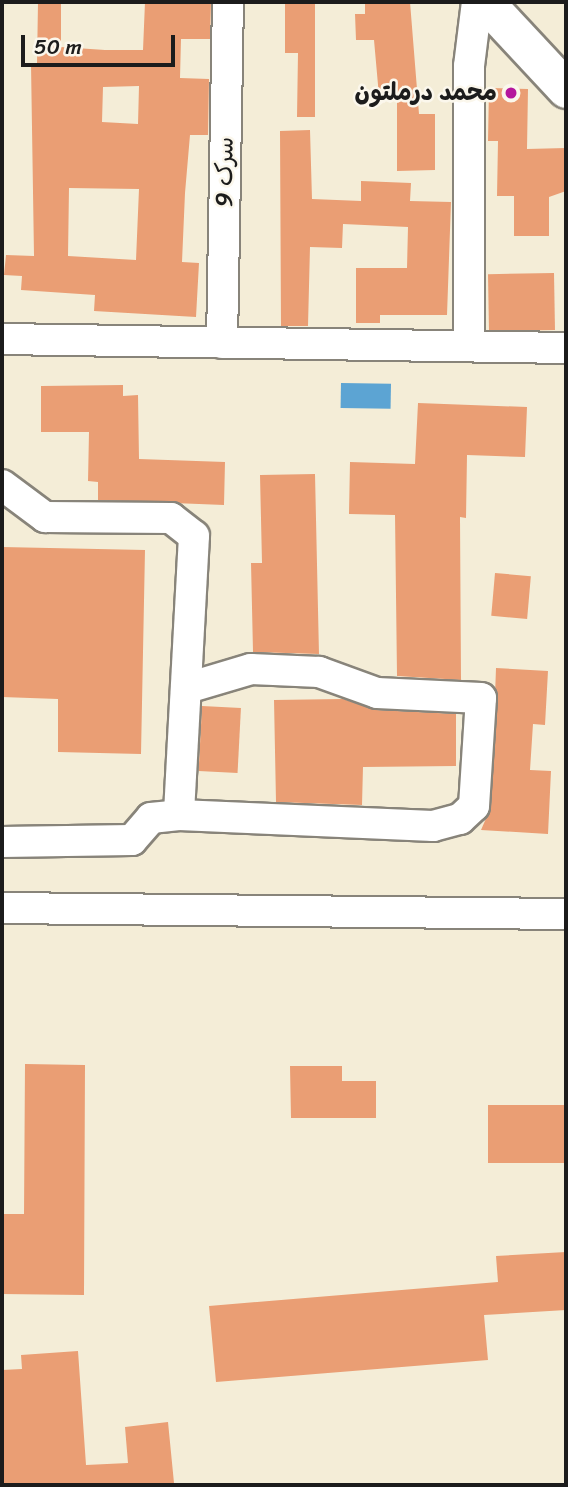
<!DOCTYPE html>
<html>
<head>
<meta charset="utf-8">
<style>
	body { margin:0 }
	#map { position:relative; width:568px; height:1487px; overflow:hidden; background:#f4edd7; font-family:Sriracha,"Playpen Sans Arabic",sans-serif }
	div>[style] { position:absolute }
	.water>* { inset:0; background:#5ca4d3; transform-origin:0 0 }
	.building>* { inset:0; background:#ea9e74; transform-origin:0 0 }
	.roads { filter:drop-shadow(2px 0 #88847a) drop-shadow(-2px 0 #88847a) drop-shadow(0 2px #88847a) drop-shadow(0 -2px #88847a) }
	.minor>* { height:30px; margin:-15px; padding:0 15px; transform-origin:15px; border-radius:15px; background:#fff }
	.major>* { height:37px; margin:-18.5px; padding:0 18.5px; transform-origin:18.5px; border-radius:18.5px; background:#fff }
	.dots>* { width:19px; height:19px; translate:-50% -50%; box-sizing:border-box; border:4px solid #fbf7ec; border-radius:50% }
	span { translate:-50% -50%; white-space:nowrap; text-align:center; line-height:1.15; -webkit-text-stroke:5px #fbf7ec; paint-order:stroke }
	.poi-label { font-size:24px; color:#1c1c1c; font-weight:700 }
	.right { translate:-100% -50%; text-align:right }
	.street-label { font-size:24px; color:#1c1c1c }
	.frame { position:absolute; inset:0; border:4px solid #1c1c1c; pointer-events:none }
	.scale { position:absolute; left:21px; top:35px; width:154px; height:32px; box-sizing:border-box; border:4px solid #1c1c1c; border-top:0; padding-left:9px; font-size:21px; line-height:24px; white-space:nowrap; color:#1c1c1c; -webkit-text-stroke:5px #fbf7ec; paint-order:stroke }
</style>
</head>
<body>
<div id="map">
	<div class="water">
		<i style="left:341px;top:383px;width:50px;height:25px;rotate:1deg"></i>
	</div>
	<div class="building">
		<i style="clip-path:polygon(evenodd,38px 2px,61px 2px,61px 47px,105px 50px,143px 50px,145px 2px,211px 2px,210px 39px,181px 39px,180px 78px,209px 79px,208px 135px,190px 135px,185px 193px,182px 262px,199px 263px,196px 317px,94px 311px,95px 295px,21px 290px,22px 276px,4px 275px,6px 255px,34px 256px,31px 64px,37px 64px,38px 2px,139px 86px,138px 124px,102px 122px,103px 87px,139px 86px,38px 2px,69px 188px,139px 189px,136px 260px,68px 256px,69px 188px)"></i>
		<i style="clip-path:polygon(285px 2px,315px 2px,315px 117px,297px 117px,298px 53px,285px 53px)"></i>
		<i style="clip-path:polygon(365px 2px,410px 2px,419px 114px,435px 114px,435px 170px,397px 171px,397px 94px,379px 96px,374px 40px,356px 40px,355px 14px,365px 14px)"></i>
		<i style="clip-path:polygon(489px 88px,528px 89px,527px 149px,566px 148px,566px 191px,549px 197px,549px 236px,514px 236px,514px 196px,497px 196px,498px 141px,488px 141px)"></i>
		<i style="clip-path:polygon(310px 130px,312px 199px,361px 201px,361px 181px,411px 183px,410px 201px,451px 202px,447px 315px,380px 315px,380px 323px,356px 323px,356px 268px,407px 268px,408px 227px,343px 224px,342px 248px,310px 247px,308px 326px,281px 326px,280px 131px)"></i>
		<i style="left:554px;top:273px;width:57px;height:66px;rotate:89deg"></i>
		<i style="clip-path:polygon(123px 385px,123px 396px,138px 395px,139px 459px,225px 462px,224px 505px,98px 500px,98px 482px,88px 481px,89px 432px,41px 432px,41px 386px)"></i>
		<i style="clip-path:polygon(418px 403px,527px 407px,525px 457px,467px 455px,466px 518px,460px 517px,461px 680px,397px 676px,395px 515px,349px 514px,350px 462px,415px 464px)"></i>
		<i style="clip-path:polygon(315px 474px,319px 654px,253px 652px,251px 563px,262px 563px,260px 475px)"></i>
		<i style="clip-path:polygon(2px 547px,145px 550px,141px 754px,58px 752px,58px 699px,2px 697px)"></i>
		<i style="left:495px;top:573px;width:36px;height:43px;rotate:5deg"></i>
		<i style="clip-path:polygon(496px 668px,548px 671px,545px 725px,533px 724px,530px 770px,551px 771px,548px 834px,481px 830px,491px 807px)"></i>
		<i style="clip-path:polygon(343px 699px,376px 710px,456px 714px,456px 766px,363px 767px,362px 805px,276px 802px,274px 700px)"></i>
		<i style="left:202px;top:706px;width:39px;height:65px;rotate:3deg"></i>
		<i style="clip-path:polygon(25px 1064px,85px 1065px,84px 1295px,2px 1294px,2px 1214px,24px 1214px)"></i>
		<i style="clip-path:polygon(290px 1066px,342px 1066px,342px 1081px,376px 1081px,376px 1118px,291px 1118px)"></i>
		<i style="left:566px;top:1105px;width:58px;height:78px;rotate:90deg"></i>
		<i style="clip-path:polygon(566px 1252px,566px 1310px,484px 1315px,488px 1360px,216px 1382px,209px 1306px,498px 1282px,496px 1256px)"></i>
		<i style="clip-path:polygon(78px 1351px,86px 1465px,128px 1463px,125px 1427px,168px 1422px,174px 1483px,2px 1485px,2px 1370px,22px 1369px,21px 1355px)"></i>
	</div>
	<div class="roads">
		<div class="minor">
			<i style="left:2px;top:339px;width:564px;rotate:0.91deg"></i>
			<i style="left:222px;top:343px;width:341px;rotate:-89deg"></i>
			<i style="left:469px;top:346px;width:280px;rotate:-90deg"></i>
			<i style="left:469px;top:66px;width:64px;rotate:-82.9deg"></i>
			<i style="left:2px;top:485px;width:54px;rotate:36.7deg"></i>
			<i style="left:45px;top:517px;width:126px;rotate:0.5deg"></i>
			<i style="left:171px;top:518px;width:29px;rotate:38deg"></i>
			<i style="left:194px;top:536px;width:279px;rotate:93.1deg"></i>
			<i style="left:2px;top:842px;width:130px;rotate:-0.9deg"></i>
			<i style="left:132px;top:840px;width:29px;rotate:-49deg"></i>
			<i style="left:151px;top:818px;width:28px;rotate:-6deg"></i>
			<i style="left:179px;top:815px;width:254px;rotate:2.5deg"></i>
			<i style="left:433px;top:826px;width:28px;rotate:-15deg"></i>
			<i style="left:460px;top:819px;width:19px;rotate:-43deg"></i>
			<i style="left:474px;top:806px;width:108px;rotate:-86.3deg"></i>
			<i style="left:481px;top:698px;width:104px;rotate:-177.2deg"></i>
			<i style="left:377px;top:693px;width:62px;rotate:-160.1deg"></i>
			<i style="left:319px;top:672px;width:68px;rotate:-177.5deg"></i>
			<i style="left:251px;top:669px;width:67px;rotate:163.5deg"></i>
			<i style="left:2px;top:908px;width:564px;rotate:0.61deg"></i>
		</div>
		<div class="major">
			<i style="left:485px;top:2px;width:119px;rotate:47deg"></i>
		</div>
	</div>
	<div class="dots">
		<i style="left:511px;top:93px;background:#b5179e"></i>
	</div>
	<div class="poi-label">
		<span class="right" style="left:497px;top:93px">محمد درملتون</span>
	</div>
	<div class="street-label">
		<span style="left:225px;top:172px;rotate:-89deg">سرک 9</span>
	</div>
	<div class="frame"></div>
	<div class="scale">50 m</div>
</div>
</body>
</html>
